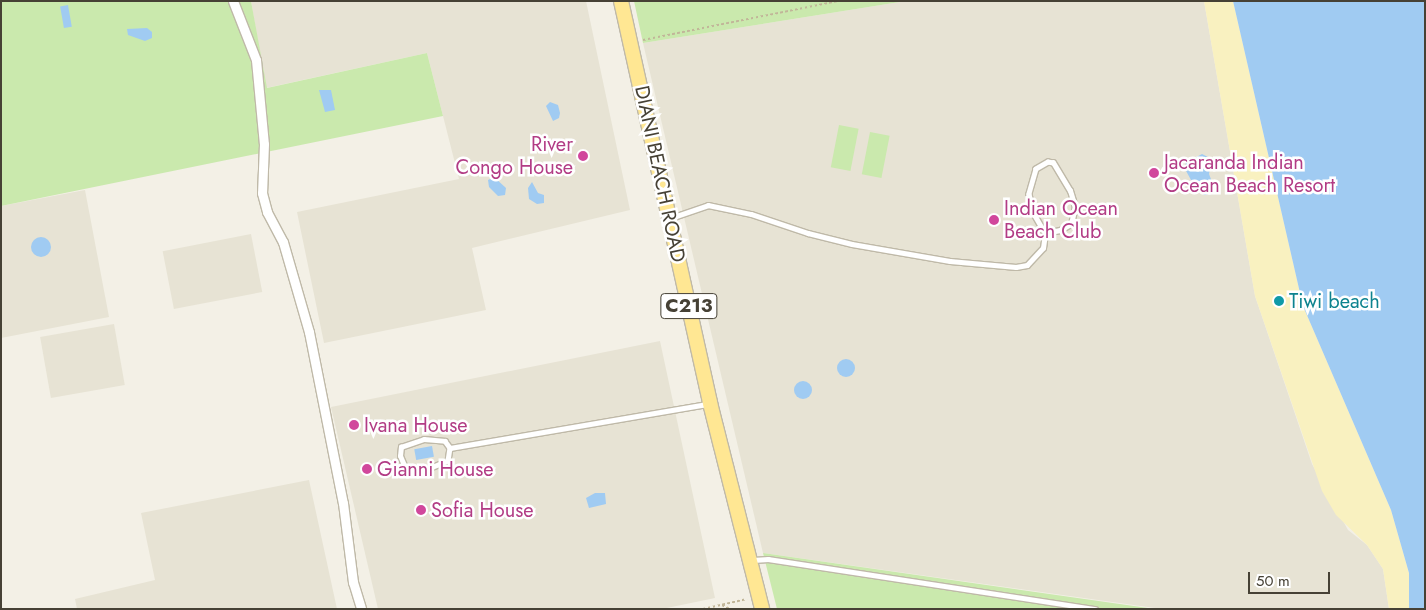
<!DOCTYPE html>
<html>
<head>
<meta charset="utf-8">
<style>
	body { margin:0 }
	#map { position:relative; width:1426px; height:610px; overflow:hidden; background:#f3f0e6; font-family:Jost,sans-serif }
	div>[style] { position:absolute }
	.residential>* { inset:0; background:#e7e3d4; transform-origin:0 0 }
	.green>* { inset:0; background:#cae9ad; transform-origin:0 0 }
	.sand>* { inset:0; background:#f9f1c0 }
	.water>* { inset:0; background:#a0cbf2; transform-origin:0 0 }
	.round { border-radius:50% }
	.path>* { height:2px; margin-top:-1px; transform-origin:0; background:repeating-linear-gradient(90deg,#c1b699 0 2.5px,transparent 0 5px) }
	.roads { filter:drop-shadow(1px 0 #bfb9a8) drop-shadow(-1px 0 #bfb9a8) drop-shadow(0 1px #bfb9a8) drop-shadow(0 -1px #bfb9a8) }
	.service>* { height:4.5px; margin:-2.25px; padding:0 2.25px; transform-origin:2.25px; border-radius:2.25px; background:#fff }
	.minor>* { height:9px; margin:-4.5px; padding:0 4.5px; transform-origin:4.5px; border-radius:4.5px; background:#fff }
	.primary>* { height:14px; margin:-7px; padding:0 7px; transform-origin:7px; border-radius:7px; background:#ffe793 }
	.dots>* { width:14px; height:14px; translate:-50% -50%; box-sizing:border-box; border:2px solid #fff; border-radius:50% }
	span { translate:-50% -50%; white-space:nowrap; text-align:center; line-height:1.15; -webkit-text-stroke:5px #fff; paint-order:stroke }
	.shield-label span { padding:1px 4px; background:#fff; border:1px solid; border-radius:4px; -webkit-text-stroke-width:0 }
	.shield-label { font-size:19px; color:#464135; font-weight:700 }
	.hotel-label { font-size:20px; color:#b23c85 }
	.right { translate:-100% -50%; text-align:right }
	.left { translate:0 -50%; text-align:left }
	.street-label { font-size:20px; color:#464135 }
	.culture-label { font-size:20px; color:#0d838f }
	.frame { position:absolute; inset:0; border:2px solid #464135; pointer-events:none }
	.scale { position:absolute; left:1248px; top:572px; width:82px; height:22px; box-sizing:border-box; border:2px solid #464135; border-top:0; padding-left:6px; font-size:15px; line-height:18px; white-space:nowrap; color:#464135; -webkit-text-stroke:4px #fff; paint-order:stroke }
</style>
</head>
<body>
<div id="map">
	<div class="residential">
		<i style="clip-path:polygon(251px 1px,586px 1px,630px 210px,472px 248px,486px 310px,324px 343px,297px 212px,459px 179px,427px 53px,266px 88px)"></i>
		<i style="clip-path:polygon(906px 1px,1204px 1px,1255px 296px,1312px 464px,1348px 530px,1367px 545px,1383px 569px,1389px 609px,1162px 609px,763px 553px,643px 43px)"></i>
		<i style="clip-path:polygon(85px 190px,109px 317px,1px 338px,1px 206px)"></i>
		<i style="left:251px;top:234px;width:59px;height:90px;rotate:79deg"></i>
		<i style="left:114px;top:324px;width:62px;height:75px;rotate:80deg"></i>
		<i style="clip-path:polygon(660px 341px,715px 598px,662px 609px,378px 609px,331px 407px)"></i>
		<i style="clip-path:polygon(309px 480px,337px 609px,77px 609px,75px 599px,155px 580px,141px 513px)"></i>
	</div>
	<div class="green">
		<i style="clip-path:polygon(1px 1px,251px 1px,267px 88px,427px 53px,443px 116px,1px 206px)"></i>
		<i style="clip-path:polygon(634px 1px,906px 1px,643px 43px)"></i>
		<i style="left:839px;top:125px;width:20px;height:43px;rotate:11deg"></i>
		<i style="left:870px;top:132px;width:20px;height:43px;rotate:11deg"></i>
		<i style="clip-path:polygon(763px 553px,1155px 609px,777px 609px)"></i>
	</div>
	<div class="sand">
		<i style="clip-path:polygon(1204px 1px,1233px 1px,1303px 306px,1391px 510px,1409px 573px,1409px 609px,1389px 609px,1383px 569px,1367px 545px,1336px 515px,1322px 491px,1255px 296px)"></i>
	</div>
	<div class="water">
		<i style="clip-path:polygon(1233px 1px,1425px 1px,1425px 609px,1409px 609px,1409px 573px,1391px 510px,1303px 306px)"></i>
		<i style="left:68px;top:5px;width:22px;height:8px;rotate:80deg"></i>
		<i style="clip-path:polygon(147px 28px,152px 32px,152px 38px,145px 41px,128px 35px,127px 29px)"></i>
		<i style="clip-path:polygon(319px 90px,331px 90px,335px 110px,325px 112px)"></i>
		<i style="clip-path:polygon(550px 102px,558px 105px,560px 113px,559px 118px,553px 121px,546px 106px)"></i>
		<i style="clip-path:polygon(1202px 154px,1212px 159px,1209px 174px,1214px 187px,1211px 193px,1205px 195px,1197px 191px,1185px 169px,1186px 163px)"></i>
		<i style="clip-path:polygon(494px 177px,506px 188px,505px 195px,498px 196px,489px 187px,488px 180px)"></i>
		<i style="clip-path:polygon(532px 182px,538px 193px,544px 195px,544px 203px,537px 204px,529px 199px,528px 188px)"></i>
		<i class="round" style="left:31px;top:237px;width:20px;height:20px"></i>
		<i class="round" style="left:837px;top:359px;width:18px;height:18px"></i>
		<i class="round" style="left:794px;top:381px;width:18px;height:18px"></i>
		<i style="left:432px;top:446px;width:11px;height:18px;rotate:80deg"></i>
		<i style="clip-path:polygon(595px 493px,605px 493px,606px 504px,589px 508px,586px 498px)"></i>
	</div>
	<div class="path">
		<i style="left:643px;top:40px;width:200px;rotate:-11.3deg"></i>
		<i style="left:722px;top:605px;width:9px;rotate:27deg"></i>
		<i style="left:703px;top:609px;width:45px;rotate:-12.8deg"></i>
	</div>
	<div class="roads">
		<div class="service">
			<i style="left:671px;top:218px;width:39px;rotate:-19deg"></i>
			<i style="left:708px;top:205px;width:44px;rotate:11.8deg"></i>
			<i style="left:751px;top:214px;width:60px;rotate:18.4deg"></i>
			<i style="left:808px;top:233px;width:45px;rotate:14deg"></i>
			<i style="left:852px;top:244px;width:99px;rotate:9.8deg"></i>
			<i style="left:950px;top:261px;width:66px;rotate:5.2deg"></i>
			<i style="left:1016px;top:267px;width:11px;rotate:-10deg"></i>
			<i style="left:1027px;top:265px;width:23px;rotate:-47deg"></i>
			<i style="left:1043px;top:248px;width:15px;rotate:-82deg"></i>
			<i style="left:1045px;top:233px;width:15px;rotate:-11deg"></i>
			<i style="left:1060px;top:230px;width:13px;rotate:-29deg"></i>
			<i style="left:1071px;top:224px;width:17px;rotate:-77deg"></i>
			<i style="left:1075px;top:207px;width:17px;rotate:-107deg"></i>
			<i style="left:1070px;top:191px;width:33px;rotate:-121deg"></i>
			<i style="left:1053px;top:163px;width:5px;rotate:-169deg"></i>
			<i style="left:1048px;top:162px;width:14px;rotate:150deg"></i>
			<i style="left:1036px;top:169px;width:26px;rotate:106deg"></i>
			<i style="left:1029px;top:194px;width:21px;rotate:76deg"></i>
			<i style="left:1034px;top:214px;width:22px;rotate:60deg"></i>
			<i style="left:424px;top:439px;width:21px;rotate:5deg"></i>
			<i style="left:445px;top:441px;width:9px;rotate:54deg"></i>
			<i style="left:450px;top:448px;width:13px;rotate:99deg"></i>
			<i style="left:448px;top:461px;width:24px;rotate:158deg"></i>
			<i style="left:426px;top:470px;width:20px;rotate:180deg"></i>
			<i style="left:406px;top:470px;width:15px;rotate:-113deg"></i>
			<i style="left:400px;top:456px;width:9px;rotate:-84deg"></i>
			<i style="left:401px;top:447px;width:24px;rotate:-19deg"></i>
			<i style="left:450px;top:448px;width:262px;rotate:-9.7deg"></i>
			<i style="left:753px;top:560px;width:15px;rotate:-4deg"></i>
			<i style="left:768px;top:559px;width:331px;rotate:8.7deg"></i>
		</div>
		<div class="minor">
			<i style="left:233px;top:1px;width:63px;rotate:68.7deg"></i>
			<i style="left:256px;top:60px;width:84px;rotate:84.6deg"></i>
			<i style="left:264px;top:144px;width:49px;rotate:92.3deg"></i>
			<i style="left:262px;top:193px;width:20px;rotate:75deg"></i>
			<i style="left:267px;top:212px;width:34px;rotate:62deg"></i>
			<i style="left:283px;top:242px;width:94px;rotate:73.9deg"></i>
			<i style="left:309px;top:332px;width:174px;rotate:78.8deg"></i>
			<i style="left:343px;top:503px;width:80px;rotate:82.8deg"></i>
			<i style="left:353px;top:582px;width:28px;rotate:73deg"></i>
		</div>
		<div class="primary">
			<i style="left:621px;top:1px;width:412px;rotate:77.5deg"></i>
			<i style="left:710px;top:403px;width:212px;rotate:75.8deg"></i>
		</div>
	</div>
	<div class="dots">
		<i style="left:583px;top:156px;background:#d1479c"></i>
		<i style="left:1154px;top:173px;background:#d1479c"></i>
		<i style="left:994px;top:220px;background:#d1479c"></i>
		<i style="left:1279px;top:301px;background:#0f9aa8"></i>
		<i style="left:354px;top:425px;background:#d1479c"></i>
		<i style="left:367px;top:469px;background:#d1479c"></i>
		<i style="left:421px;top:510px;background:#d1479c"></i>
	</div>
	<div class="shield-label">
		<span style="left:689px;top:306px">C213</span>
	</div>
	<div class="hotel-label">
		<span class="right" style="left:573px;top:156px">River<br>Congo House</span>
		<span class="left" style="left:1164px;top:174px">Jacaranda Indian<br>Ocean Beach Resort</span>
		<span class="left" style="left:1004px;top:220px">Indian Ocean<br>Beach Club</span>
		<span class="left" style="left:364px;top:425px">Ivana House</span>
		<span class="left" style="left:377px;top:469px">Gianni House</span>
		<span class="left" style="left:431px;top:510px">Sofia House</span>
	</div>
	<div class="street-label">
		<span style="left:660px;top:174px;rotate:78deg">DIANI BEACH ROAD</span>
	</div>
	<div class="culture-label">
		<span class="left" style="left:1289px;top:301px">Tiwi beach</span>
	</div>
	<div class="frame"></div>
	<div class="scale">50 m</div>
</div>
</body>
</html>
